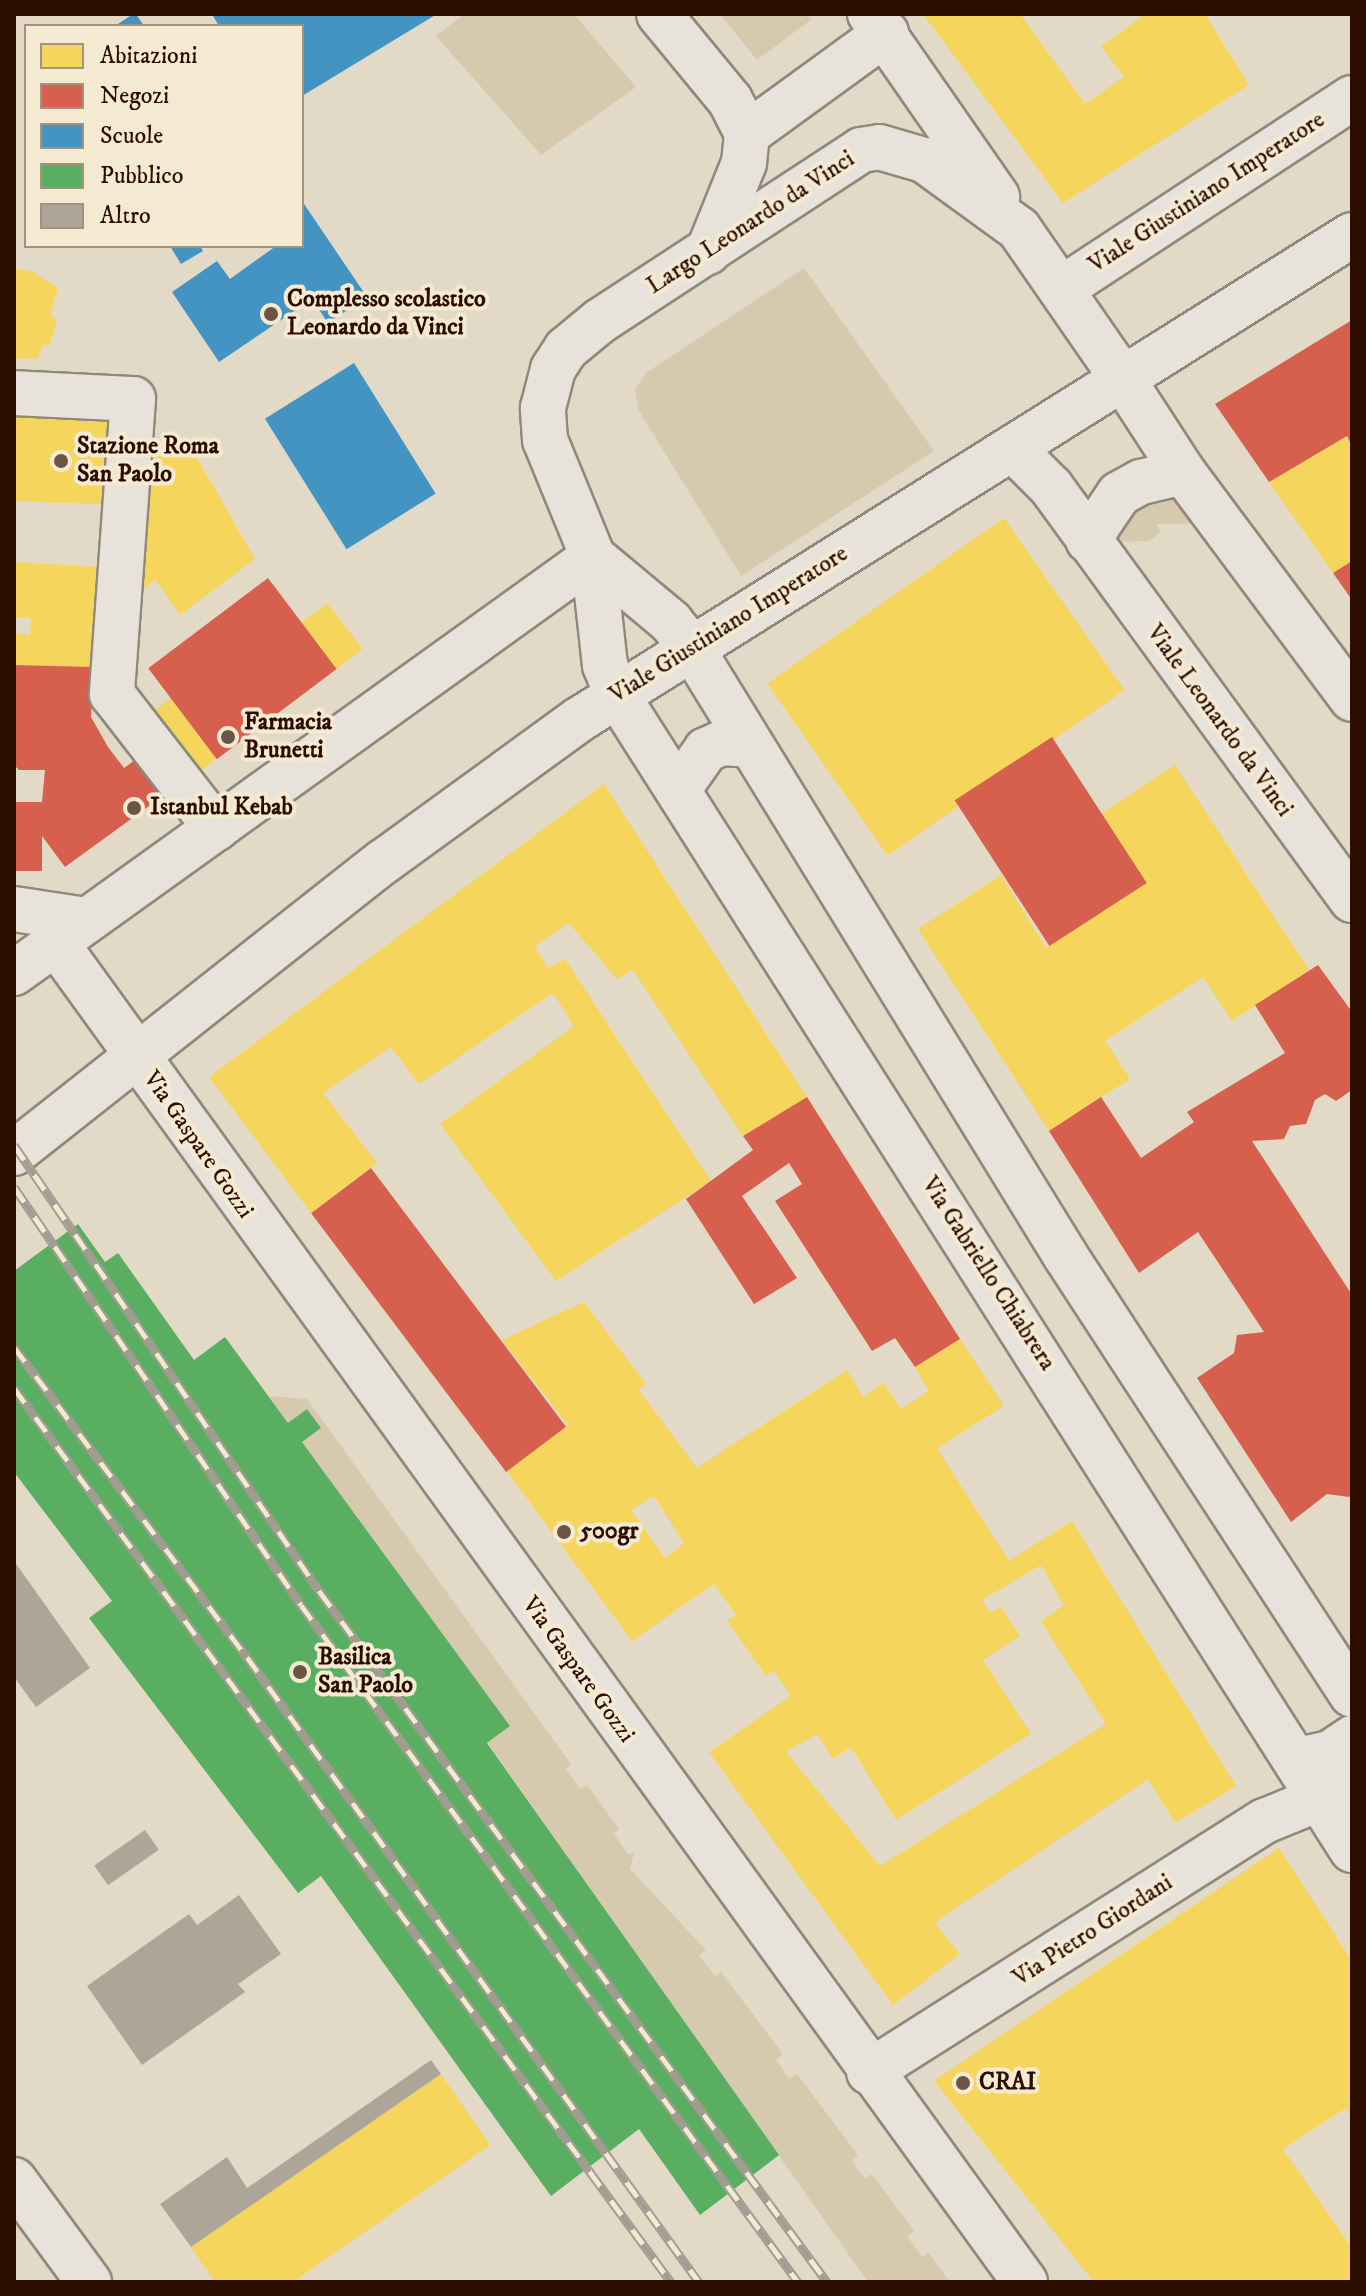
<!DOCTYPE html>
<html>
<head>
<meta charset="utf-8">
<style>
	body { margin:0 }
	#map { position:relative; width:1366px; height:2296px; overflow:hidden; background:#e2dac6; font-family:"IM FELL DW Pica",serif }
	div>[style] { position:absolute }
	.green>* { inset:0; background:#d6c9ae }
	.homes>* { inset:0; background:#f6d55c; transform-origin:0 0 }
	.shops>* { inset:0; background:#d6604d; transform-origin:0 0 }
	.schools>* { inset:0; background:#4393c3; transform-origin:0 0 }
	.public>* { inset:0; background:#5aae61 }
	.building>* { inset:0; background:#ada597; transform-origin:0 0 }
	.roads { filter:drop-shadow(2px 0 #90887b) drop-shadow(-2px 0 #90887b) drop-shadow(0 2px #90887b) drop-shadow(0 -2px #90887b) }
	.street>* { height:44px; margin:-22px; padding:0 22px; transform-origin:22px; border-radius:22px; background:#e8e3da }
	.secondary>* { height:44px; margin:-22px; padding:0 22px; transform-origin:22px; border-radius:22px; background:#e8e3da }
	.rail>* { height:9px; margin-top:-4.5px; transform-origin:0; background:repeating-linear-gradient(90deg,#f4ead2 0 18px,#a39c93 0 36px); box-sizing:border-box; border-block:2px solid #a39c93 }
	.dots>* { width:22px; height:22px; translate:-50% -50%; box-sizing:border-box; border:4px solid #f4ead2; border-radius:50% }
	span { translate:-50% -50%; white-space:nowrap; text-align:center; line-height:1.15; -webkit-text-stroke:8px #f4ead2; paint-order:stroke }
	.street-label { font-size:24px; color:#2c0d00 }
	.poi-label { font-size:24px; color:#2c0d00; font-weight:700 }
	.left { translate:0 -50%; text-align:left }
	.frame { position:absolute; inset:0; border:16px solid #2c0d00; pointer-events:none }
	.legend { position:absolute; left:24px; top:24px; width:280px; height:224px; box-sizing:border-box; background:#f4ead2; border:2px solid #a4927e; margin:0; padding:10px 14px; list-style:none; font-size:24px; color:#2c0d00 }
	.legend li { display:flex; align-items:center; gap:16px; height:40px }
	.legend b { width:40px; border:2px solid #a4927e }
</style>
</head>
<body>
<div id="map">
	<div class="green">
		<i style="clip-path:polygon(464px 14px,574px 14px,636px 87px,541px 155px,436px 36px)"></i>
		<i style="clip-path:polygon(720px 14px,808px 14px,812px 19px,757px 60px)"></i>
		<i style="clip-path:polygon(804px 268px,934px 451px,741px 576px,639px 411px,635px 390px,646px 373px)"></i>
		<i style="clip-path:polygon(1173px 491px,1198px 524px,1156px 524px,1161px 532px,1149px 541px,1107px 542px,1117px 518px)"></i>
		<i style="clip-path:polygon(269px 1396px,307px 1399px,571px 1764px,566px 1769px,580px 1789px,587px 1785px,619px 1829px,614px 1834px,628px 1855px,634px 1852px,630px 1869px,706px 1950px,699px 1955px,715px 1976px,721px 1972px,783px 2054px,776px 2060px,789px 2079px,797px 2074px,858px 2155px,852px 2161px,865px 2179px,872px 2174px,914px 2231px,907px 2236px,922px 2257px,929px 2253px,950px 2282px,868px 2282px,488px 1743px,510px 1726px,302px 1442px,321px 1428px,288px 1423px)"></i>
	</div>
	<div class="homes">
		<i style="clip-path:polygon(923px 14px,1020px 14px,1085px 104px,1124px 77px,1101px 46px,1146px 14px,1205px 14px,1249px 85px,1063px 203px)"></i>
		<i style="clip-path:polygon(14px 268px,31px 271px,58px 288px,50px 315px,57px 319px,50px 345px,42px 345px,38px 358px,14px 359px)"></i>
		<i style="left:14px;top:410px;width:97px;height:91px;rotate:2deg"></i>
		<i style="clip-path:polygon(1347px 436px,1352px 446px,1352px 561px,1333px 573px,1269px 482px)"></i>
		<i style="clip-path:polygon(195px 454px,255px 559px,180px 615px,155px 579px,134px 597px,144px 457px)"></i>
		<i style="left:1004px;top:518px;width:210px;height:289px;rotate:55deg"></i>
		<i style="clip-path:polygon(14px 562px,100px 567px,94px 667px,14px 665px,14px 633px,30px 635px,31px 618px,14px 617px)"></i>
		<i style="left:327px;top:603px;width:58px;height:33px;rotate:52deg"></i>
		<i style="left:171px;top:698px;width:76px;height:29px;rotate:53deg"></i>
		<i style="clip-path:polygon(1175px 765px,1309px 970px,1232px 1021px,1203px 977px,1105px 1041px,1130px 1079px,1049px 1131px,918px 929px,1001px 875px,1046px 948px,1146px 883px,1101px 814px)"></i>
		<i style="clip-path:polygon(604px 784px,807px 1097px,743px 1136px,633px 970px,617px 979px,569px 923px,535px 946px,548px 968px,565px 959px,711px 1181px,556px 1281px,440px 1124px,574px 1026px,553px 993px,419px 1084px,391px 1047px,323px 1093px,377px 1163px,311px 1213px,209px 1077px)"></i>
		<i style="clip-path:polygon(evenodd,584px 1302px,646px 1384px,638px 1389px,697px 1468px,847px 1370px,863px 1397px,884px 1383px,901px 1409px,929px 1391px,915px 1367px,960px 1339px,1004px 1406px,937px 1448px,1009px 1561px,1072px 1521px,1236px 1786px,1175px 1823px,1148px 1779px,941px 1918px,935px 1923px,960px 1954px,893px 2005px,709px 1752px,791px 1696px,774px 1671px,766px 1676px,727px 1620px,736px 1615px,714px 1584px,632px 1641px,506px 1470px,568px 1425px,502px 1340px,584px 1302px,654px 1496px,684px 1543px,665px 1558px,631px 1510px,654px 1496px,584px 1302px,1041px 1565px,1064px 1605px,1041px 1621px,1106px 1724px,880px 1866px,786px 1752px,817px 1734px,833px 1759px,851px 1747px,896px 1820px,1031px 1734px,983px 1660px,1020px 1636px,1001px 1607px,990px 1613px,982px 1600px,1041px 1565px)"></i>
		<i style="clip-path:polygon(1279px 1848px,1352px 1961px,1352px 2117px,1346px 2108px,1283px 2149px,1352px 2248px,1352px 2282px,1094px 2282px,934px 2081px)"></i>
		<i style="clip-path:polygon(441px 2074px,490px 2145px,293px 2282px,215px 2282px,191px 2247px)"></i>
	</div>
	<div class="shops">
		<i style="clip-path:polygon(1352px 320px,1352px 446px,1347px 436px,1269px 482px,1215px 404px)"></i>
		<i style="clip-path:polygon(1352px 561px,1352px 600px,1333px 573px)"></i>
		<i style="left:268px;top:578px;width:114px;height:150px;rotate:53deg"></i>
		<i style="clip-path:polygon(14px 665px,94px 667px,91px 717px,108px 747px,124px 768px,142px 755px,171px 790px,65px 867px,42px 836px,42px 871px,14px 871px,14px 802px,42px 802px,45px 770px,19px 770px,14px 765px)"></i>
		<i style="left:1052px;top:737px;width:174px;height:116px;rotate:57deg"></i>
		<i style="clip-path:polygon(1318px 965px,1352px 1012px,1352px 1090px,1336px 1101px,1325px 1094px,1315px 1100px,1306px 1124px,1290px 1126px,1284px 1139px,1252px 1141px,1352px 1295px,1352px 1492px,1349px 1497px,1327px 1494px,1291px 1522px,1197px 1378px,1234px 1353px,1237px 1335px,1264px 1332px,1198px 1232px,1139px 1273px,1049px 1131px,1101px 1097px,1141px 1158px,1194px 1122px,1187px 1112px,1285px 1053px,1255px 1005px)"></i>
		<i style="clip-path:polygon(807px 1097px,960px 1339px,915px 1367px,895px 1338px,872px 1351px,775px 1201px,802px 1184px,789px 1163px,742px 1196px,797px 1278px,754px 1304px,686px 1199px,753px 1150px,743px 1136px)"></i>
		<i style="left:371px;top:1168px;width:324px;height:75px;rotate:53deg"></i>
	</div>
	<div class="schools">
		<i style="clip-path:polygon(136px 14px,144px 26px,115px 26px,133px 14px)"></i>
		<i style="clip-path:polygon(212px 14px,437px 14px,302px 96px,302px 26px,219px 26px)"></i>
		<i style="clip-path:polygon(302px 201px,367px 297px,328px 323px,312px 299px,219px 362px,172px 292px,217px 261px,230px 279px,276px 246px,302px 246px)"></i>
		<i style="clip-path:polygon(170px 246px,200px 246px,203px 251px,181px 264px)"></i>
		<i style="left:354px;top:363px;width:154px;height:105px;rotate:58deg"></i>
	</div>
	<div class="public">
		<i style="clip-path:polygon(78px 1224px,105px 1262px,118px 1253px,194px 1360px,225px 1337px,288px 1423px,307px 1409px,321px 1428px,302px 1442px,510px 1726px,487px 1743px,779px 2155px,700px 2215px,639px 2129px,551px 2196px,321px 1876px,298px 1893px,89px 1618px,112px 1601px,14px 1472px,14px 1271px)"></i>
	</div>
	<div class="building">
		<i style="clip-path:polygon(14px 1561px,90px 1668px,36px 1707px,14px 1677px)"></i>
		<i style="left:145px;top:1830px;width:24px;height:62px;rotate:55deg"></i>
		<i style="clip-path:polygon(239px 1895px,281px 1954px,238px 1984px,245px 1992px,142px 2065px,87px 1986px,189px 1914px,197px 1925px)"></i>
		<i style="clip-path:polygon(431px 2060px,441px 2074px,191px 2247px,160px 2204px,227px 2157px,247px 2188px)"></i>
	</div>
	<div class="roads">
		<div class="street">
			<i style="left:747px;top:134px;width:172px;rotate:-36deg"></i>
			<i style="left:1122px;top:378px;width:112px;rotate:57deg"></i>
			<i style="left:1183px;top:472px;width:283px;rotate:53.3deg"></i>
			<i style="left:14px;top:393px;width:119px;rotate:2.9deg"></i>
			<i style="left:133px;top:399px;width:296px;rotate:94.1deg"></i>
			<i style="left:112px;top:694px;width:170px;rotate:52.2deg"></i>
			<i style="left:1013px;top:449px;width:54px;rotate:45deg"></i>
			<i style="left:1051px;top:487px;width:511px;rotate:53.91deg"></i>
			<i style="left:1088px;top:540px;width:55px;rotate:-56deg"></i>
			<i style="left:1119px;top:494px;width:25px;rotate:-29deg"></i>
			<i style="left:1141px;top:482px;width:43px;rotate:-13.4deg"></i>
			<i style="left:593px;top:557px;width:109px;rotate:83.7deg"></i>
			<i style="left:605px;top:665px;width:32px;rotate:68deg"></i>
			<i style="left:617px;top:695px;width:1369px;rotate:57.53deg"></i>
			<i style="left:691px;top:647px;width:714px;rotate:58.4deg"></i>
			<i style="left:1065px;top:1255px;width:525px;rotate:56.88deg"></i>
			<i style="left:678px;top:790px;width:49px;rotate:-55deg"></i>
			<i style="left:706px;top:750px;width:17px;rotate:-24deg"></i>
			<i style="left:722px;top:743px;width:27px;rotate:4deg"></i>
			<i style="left:56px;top:943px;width:1653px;rotate:54.11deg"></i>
			<i style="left:1297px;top:1760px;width:34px;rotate:-12deg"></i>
			<i style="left:1330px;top:1753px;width:27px;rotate:-34deg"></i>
			<i style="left:869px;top:2072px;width:469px;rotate:-32.4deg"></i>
			<i style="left:1265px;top:1821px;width:94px;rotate:-22.5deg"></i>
		</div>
		<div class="secondary">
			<i style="left:659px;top:14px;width:112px;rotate:50.5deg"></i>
			<i style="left:730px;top:100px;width:38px;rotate:63deg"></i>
			<i style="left:747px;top:134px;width:29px;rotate:96deg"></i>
			<i style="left:744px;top:163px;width:96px;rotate:112deg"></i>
			<i style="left:870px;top:14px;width:223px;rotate:55.2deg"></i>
			<i style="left:1061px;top:289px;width:348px;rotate:-33.3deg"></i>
			<i style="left:691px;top:647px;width:32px;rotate:-129deg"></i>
			<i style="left:671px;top:622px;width:102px;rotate:-140.2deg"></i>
			<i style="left:593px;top:557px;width:126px;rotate:-112.3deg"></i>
			<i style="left:545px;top:440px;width:32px;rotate:-94deg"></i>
			<i style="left:543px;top:408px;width:40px;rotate:-75.6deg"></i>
			<i style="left:553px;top:369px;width:24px;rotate:-57deg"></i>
			<i style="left:566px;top:349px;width:44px;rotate:-39.5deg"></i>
			<i style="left:600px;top:321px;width:312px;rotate:-33.2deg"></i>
			<i style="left:861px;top:150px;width:18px;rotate:-9deg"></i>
			<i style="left:879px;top:147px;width:47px;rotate:16.1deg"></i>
			<i style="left:924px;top:160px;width:117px;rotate:36deg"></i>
			<i style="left:1019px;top:229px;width:181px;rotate:55.3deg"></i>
			<i style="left:14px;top:909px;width:73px;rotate:8.7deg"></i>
			<i style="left:14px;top:973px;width:713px;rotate:-35.7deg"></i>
			<i style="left:14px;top:1153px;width:470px;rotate:-38.3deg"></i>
			<i style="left:383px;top:862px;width:243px;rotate:-36deg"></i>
			<i style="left:580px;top:719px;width:911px;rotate:-32.09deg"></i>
			<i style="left:14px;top:2180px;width:127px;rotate:53.7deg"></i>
		</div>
	</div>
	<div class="rail">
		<i style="left:14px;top:1145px;width:542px;rotate:55.61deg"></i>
		<i style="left:320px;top:1592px;width:856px;rotate:53.69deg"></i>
		<i style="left:14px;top:1187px;width:507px;rotate:55.53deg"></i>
		<i style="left:301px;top:1605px;width:840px;rotate:53.72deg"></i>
		<i style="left:14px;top:1347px;width:388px;rotate:53.1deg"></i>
		<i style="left:247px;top:1657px;width:771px;rotate:54.13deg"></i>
		<i style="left:14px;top:1388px;width:1109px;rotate:53.69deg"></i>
	</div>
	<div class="dots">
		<i style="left:271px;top:314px;background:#6c5545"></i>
		<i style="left:61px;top:461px;background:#6c5545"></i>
		<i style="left:228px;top:737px;background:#6c5545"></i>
		<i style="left:134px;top:808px;background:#6c5545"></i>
		<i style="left:564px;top:1532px;background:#6c5545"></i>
		<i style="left:300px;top:1672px;background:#6c5545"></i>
		<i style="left:963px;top:2083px;background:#6c5545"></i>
	</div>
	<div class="street-label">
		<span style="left:1207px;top:193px;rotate:-33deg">Viale Giustiniano Imperatore</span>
		<span style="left:751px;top:223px;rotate:-33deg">Largo Leonardo da Vinci</span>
		<span style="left:729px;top:625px;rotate:-32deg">Viale Giustiniano Imperatore</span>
		<span style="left:1219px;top:721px;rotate:54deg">Viale Leonardo da Vinci</span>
		<span style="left:198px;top:1145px;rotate:55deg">Via Gaspare Gozzi</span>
		<span style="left:988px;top:1274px;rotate:57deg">Via Gabriello Chiabrera</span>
		<span style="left:578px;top:1670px;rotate:54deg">Via Gaspare Gozzi</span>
		<span style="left:1093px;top:1931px;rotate:-33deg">Via Pietro Giordani</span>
	</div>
	<div class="poi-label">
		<span class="left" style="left:287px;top:314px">Complesso scolastico<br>Leonardo da Vinci</span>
		<span class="left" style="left:77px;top:461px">Stazione Roma<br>San Paolo</span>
		<span class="left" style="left:244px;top:737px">Farmacia<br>Brunetti</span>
		<span class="left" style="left:150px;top:808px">Istanbul Kebab</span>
		<span class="left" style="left:580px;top:1532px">500gr</span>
		<span class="left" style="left:318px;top:1672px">Basilica<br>San Paolo</span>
		<span class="left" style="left:979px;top:2083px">CRAI</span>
	</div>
	<div class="frame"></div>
	<ul class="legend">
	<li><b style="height:22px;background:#f6d55c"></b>Abitazioni</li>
	<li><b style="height:22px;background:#d6604d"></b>Negozi</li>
	<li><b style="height:22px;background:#4393c3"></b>Scuole</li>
	<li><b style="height:22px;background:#5aae61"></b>Pubblico</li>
	<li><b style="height:22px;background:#ada597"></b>Altro</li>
	</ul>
</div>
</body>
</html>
